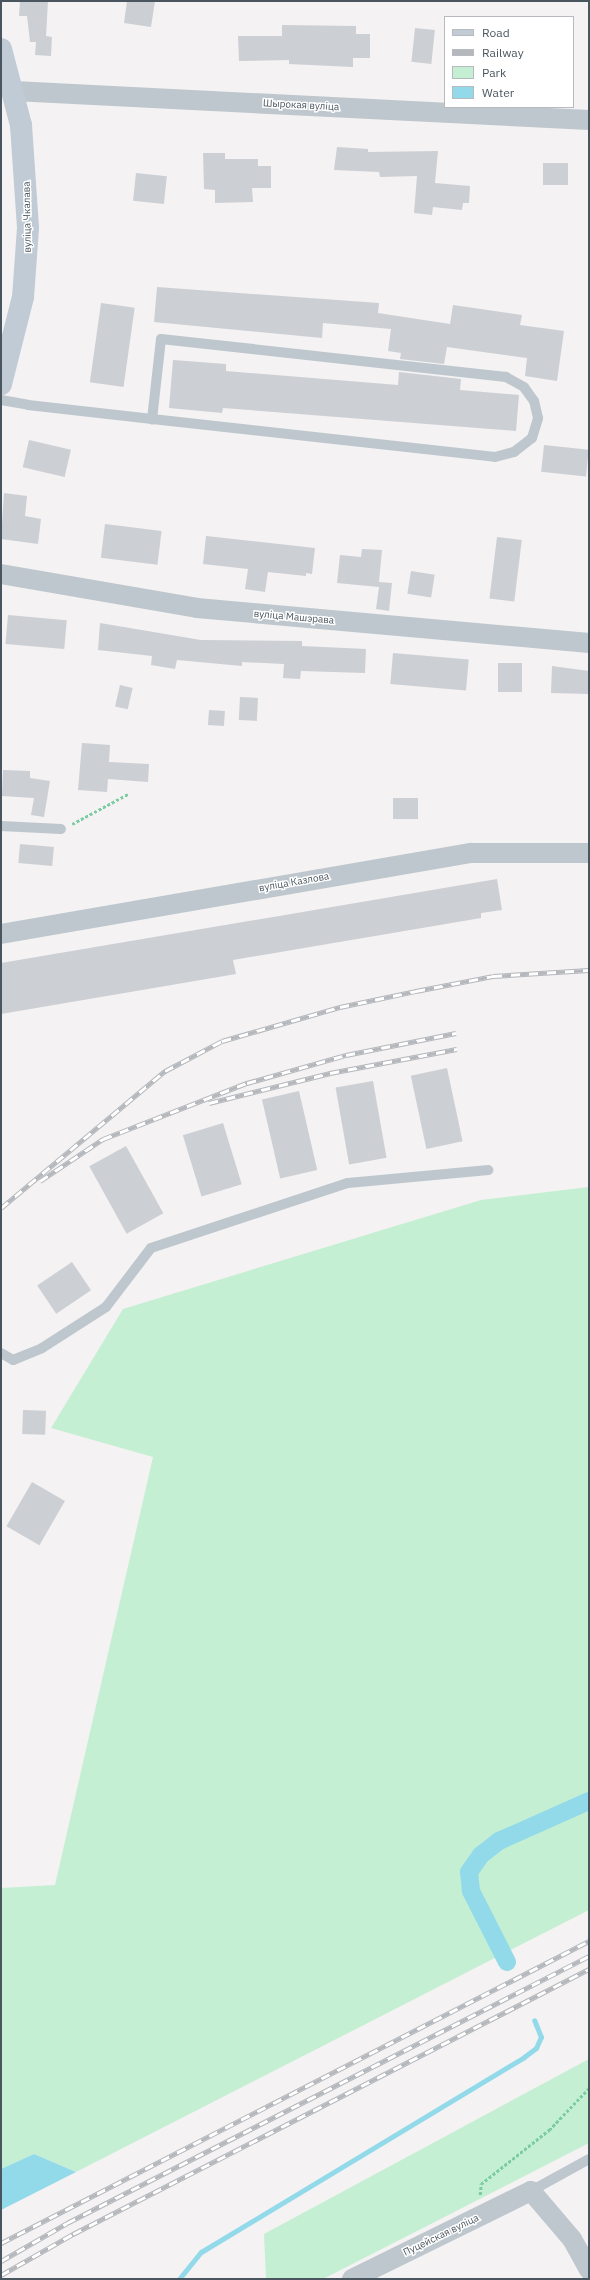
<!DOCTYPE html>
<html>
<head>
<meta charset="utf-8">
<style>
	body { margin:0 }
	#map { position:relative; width:590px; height:2280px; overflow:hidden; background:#f4f2f2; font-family:"IBM Plex Sans",sans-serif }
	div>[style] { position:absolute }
	.green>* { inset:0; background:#c4efd3 }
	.water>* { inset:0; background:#92daea }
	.stream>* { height:5px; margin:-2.5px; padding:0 2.5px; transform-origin:2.5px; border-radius:2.5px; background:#92daea }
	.canal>* { height:18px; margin:-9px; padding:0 9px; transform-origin:9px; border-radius:9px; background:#92daea }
	.building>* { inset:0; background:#cccfd4; transform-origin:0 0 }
	.path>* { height:2.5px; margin-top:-1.25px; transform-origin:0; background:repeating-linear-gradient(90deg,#7ccca3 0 3px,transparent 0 5px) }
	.lane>* { height:10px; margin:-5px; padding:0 5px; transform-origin:5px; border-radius:5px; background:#bec7ce }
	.street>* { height:20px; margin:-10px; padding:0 10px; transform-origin:10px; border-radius:10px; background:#bec7ce }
	.secondary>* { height:22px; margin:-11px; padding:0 11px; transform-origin:11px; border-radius:11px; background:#c1cbd5 }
	.rail>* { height:4.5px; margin-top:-2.25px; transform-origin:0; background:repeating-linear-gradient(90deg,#fff 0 9px,#b4b7bc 0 18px); box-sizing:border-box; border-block:1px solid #b4b7bc }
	span { translate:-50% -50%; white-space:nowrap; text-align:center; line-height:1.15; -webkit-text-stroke:3px #fff; paint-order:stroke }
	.street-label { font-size:10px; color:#4a565f }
	.frame { position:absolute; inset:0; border:2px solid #4a565f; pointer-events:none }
	.legend { position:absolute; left:444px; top:16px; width:130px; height:92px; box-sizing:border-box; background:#fff; border:1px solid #b7bbbf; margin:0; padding:5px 7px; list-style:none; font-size:12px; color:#4a565f }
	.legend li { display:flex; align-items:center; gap:8px; height:20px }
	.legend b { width:20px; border:1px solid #b7bbbf }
</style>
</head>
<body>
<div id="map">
	<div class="green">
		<i style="clip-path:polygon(589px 1187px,589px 1910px,76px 2172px,34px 2154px,1px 2169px,1px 1888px,55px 1885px,153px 1457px,51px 1428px,123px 1309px,481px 1200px)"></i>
		<i style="clip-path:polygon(589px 2059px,589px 2143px,323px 2279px,266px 2279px,264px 2234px)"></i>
	</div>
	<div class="water">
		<i style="clip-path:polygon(34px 2154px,76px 2172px,1px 2210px,1px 2169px)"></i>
	</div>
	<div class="stream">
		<i style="left:179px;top:2279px;width:35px;rotate:-51deg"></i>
		<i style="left:201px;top:2252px;width:377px;rotate:-31.1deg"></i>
		<i style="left:524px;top:2057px;width:15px;rotate:-37deg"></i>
		<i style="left:536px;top:2048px;width:12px;rotate:-66deg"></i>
		<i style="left:541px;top:2037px;width:18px;rotate:-112deg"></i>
	</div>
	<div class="canal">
		<i style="left:507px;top:1962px;width:80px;rotate:-116.9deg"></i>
		<i style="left:471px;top:1891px;width:19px;rotate:-96deg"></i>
		<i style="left:469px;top:1872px;width:21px;rotate:-55deg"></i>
		<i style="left:481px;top:1855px;width:23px;rotate:-38deg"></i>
		<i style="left:499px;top:1841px;width:98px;rotate:-24deg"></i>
	</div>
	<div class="building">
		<i style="clip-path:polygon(20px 1px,48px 1px,46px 36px,52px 37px,51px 56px,35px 55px,36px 42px,30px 42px,27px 16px,19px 16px)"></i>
		<i style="clip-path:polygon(127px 1px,155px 1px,151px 27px,124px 23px)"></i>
		<i style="clip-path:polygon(282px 25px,356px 26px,356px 34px,370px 34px,370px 58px,353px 58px,353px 67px,289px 64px,289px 60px,239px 61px,238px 36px,282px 36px)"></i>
		<i style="left:415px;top:28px;width:20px;height:34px;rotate:6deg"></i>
		<i style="clip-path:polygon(337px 147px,368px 149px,368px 152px,438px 151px,435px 183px,470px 186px,469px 203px,463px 203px,462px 210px,433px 207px,432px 215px,414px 213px,417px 176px,380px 177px,379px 172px,334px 170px)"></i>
		<i style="clip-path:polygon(203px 153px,225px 153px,225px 159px,258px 159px,258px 166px,271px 166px,271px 188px,252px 188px,253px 202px,215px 203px,215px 190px,204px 189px)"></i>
		<i style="left:543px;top:163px;width:25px;height:22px"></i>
		<i style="left:136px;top:173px;width:31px;height:28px;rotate:6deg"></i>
		<i style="clip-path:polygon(157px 287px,379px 303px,378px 313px,450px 324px,453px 305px,522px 315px,520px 325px,564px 331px,557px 381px,525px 376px,527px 358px,447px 347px,444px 364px,400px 359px,401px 353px,388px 351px,391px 329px,323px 323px,322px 338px,154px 322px)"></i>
		<i style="left:101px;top:303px;width:34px;height:80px;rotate:8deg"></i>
		<i style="clip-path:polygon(173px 360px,226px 364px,226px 371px,398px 385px,399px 372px,461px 379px,460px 390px,519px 395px,516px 431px,223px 408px,222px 413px,169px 408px)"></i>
		<i style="left:29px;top:440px;width:43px;height:28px;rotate:13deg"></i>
		<i style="left:544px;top:445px;width:45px;height:27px;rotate:6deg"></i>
		<i style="clip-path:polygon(4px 493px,27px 496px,25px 516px,41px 519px,38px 544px,1px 539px)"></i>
		<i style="left:105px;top:524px;width:57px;height:34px;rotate:7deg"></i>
		<i style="clip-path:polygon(206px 536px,315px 548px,312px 574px,306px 573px,306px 576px,268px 572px,265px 592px,245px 589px,248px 569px,203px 564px)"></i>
		<i style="left:497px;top:537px;width:25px;height:62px;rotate:7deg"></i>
		<i style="clip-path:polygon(362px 549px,382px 550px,379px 582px,392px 583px,389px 611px,376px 609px,379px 587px,337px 583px,340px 555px,361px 557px)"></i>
		<i style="left:411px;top:571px;width:24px;height:23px;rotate:9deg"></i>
		<i style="left:8px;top:615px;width:59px;height:29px;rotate:5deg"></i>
		<i style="clip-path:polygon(100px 623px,201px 640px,302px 641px,302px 646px,366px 649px,365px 673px,301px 671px,300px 679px,283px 678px,284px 664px,242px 662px,242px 666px,177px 660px,175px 669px,151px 665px,152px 656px,98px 650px)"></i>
		<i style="left:393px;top:653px;width:76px;height:31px;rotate:5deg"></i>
		<i style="left:498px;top:663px;width:24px;height:29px"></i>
		<i style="clip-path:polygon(552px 666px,589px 671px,589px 694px,551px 693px)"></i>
		<i style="left:120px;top:685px;width:13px;height:22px;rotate:13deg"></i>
		<i style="left:240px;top:697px;width:18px;height:23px;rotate:3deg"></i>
		<i style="left:209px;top:710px;width:16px;height:15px;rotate:4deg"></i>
		<i style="clip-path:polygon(82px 743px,110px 745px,109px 762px,149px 764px,148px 782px,108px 779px,107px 792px,78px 790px)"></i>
		<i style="clip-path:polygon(3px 770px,30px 771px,30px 778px,50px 781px,44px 817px,31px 815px,34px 798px,2px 796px)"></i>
		<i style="left:393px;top:798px;width:25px;height:21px"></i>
		<i style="left:20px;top:844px;width:34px;height:19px;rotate:5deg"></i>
		<i style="clip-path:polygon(497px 879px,502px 910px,481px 913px,481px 918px,233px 960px,236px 974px,1px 1014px,1px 963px)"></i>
		<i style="left:447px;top:1068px;width:75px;height:37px;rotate:78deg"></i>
		<i style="left:373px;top:1081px;width:78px;height:38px;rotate:80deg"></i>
		<i style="left:299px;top:1091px;width:81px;height:38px;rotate:77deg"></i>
		<i style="left:223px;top:1123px;width:64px;height:42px;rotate:73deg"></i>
		<i style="left:126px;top:1146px;width:77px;height:42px;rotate:61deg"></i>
		<i style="left:72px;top:1262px;width:34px;height:42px;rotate:56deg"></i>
		<i style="left:23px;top:1410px;width:23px;height:24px;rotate:2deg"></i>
		<i style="left:32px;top:1482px;width:38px;height:51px;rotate:30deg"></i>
	</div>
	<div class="path">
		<i style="left:72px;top:824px;width:64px;rotate:-28.2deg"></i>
		<i style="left:480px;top:2195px;width:11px;rotate:-85deg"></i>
		<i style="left:481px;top:2184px;width:87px;rotate:-38.5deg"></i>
		<i style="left:549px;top:2130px;width:58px;rotate:-46.4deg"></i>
	</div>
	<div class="lane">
		<i style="left:1px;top:400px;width:27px;rotate:10deg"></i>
		<i style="left:28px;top:405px;width:125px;rotate:6.4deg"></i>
		<i style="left:152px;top:419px;width:345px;rotate:6.3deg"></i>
		<i style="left:495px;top:457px;width:20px;rotate:-15deg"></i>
		<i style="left:514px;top:452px;width:23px;rotate:-38deg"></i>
		<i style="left:532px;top:438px;width:21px;rotate:-73deg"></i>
		<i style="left:538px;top:418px;width:17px;rotate:-103deg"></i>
		<i style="left:534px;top:401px;width:17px;rotate:-126deg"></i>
		<i style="left:524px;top:387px;width:21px;rotate:-151deg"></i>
		<i style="left:506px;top:377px;width:347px;rotate:-173.7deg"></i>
		<i style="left:161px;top:339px;width:81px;rotate:96.4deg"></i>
		<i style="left:1px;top:826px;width:60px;rotate:2.9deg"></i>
		<i style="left:1px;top:1353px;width:14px;rotate:30deg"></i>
		<i style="left:13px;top:1360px;width:31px;rotate:-22deg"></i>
		<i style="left:42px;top:1348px;width:76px;rotate:-32.6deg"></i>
		<i style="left:106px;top:1307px;width:74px;rotate:-52.7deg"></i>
		<i style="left:151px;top:1248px;width:207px;rotate:-18.3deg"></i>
		<i style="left:348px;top:1183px;width:141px;rotate:-5.3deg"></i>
		<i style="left:531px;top:2191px;width:66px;rotate:-28.9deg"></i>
	</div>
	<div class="street">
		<i style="left:14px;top:91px;width:576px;rotate:2.89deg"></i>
		<i style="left:1px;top:574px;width:199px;rotate:9.8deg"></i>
		<i style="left:197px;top:608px;width:394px;rotate:5.1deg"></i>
		<i style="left:1px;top:934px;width:477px;rotate:-9.8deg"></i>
		<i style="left:471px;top:853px;width:118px"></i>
		<i style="left:352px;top:2279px;width:199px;rotate:-26.2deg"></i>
		<i style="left:531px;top:2191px;width:63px;rotate:49.5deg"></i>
		<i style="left:572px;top:2239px;width:35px;rotate:61deg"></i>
	</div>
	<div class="secondary">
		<i style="left:1px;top:49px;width:79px;rotate:75.3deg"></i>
		<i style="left:21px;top:125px;width:103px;rotate:86.1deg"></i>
		<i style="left:28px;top:228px;width:69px;rotate:94.1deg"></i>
		<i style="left:23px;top:297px;width:90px;rotate:104.2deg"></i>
	</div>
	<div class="rail">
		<i style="left:209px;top:1103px;width:125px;rotate:-13.9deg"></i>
		<i style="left:330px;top:1073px;width:129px;rotate:-10.7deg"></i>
		<i style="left:40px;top:1181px;width:76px;rotate:-33.7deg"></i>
		<i style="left:103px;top:1139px;width:155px;rotate:-21.3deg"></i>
		<i style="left:247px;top:1083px;width:103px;rotate:-15.8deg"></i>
		<i style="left:346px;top:1055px;width:112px;rotate:-11.3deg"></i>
		<i style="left:1px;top:1208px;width:214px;rotate:-39.9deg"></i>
		<i style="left:165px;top:1071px;width:64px;rotate:-27.8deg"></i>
		<i style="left:222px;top:1041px;width:123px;rotate:-16.1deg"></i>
		<i style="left:340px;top:1007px;width:78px;rotate:-11.9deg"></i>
		<i style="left:416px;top:991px;width:78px;rotate:-11deg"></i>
		<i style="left:493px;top:976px;width:96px;rotate:-3.6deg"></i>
		<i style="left:1px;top:2243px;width:661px;rotate:-27.19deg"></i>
		<i style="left:1px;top:2261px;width:76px;rotate:-29.9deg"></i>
		<i style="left:67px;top:2223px;width:586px;rotate:-27.09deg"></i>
		<i style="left:1px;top:2275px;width:83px;rotate:-29.7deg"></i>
		<i style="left:73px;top:2234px;width:580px;rotate:-27.18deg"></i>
	</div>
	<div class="street-label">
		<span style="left:301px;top:105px;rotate:3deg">Шырокая вуліца</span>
		<span style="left:27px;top:217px;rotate:-91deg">вуліца Чкалава</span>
		<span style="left:294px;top:617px;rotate:5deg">вуліца Машэрава</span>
		<span style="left:294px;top:882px;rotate:-10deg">вуліца Казлова</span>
		<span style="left:441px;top:2235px;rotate:-26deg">Пуцейская вуліца</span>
	</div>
	<div class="frame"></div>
	<ul class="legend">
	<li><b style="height:5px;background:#c1cbd5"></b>Road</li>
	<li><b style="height:5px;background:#b4b7bc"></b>Railway</li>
	<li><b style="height:11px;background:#c4efd3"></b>Park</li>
	<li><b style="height:11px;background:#92daea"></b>Water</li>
	</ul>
</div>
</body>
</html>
